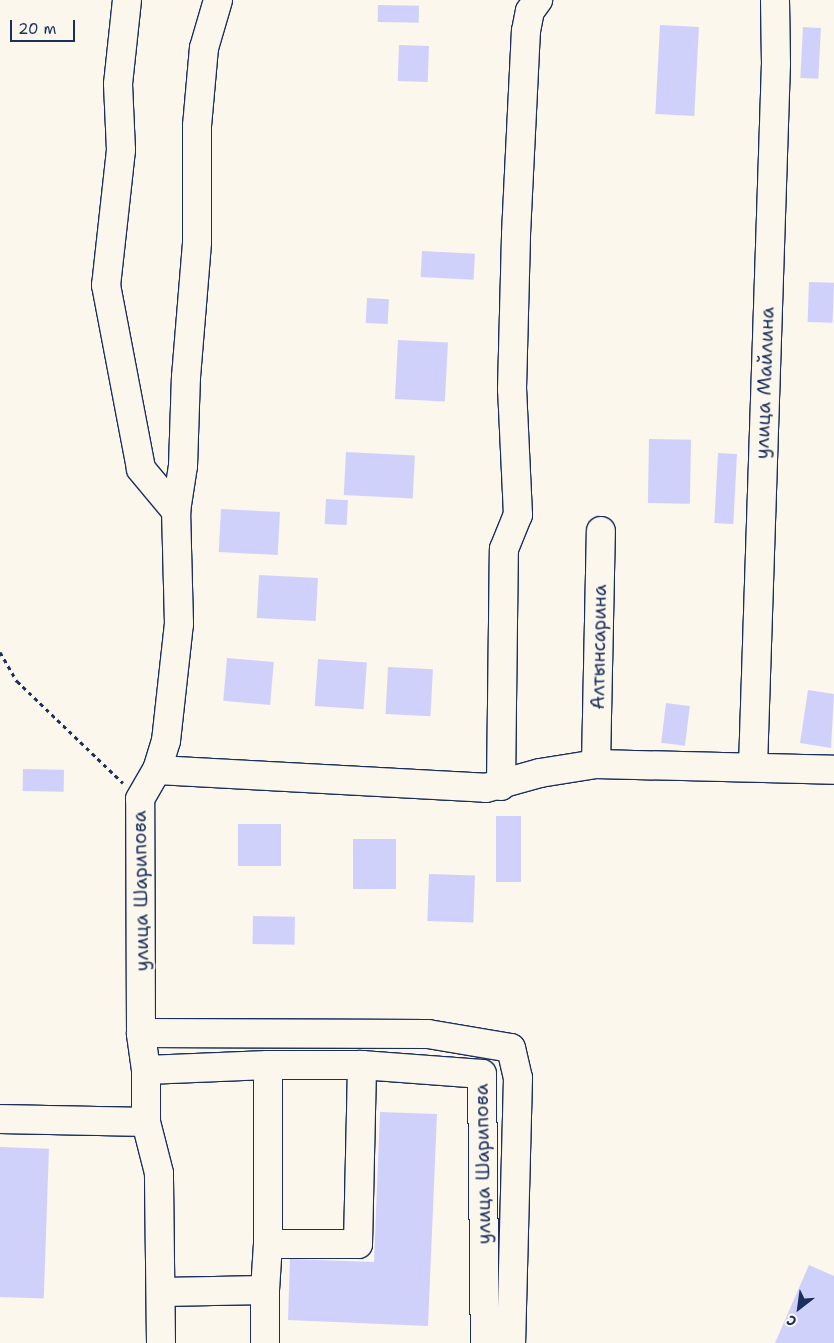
<!DOCTYPE html>
<html>
<head>
<meta charset="utf-8">
<style>
	body { margin:0 }
	#map { position:relative; width:834px; height:1343px; overflow:hidden; background:#fbf7ec; font-family:"Shantell Sans",sans-serif }
	div>[style] { position:absolute }
	.building>* { inset:0; background:#d0d1fa; transform-origin:0 0 }
	.path>* { height:3px; margin-top:-1.5px; transform-origin:0; background:repeating-linear-gradient(90deg,#1b2f5e 0 4px,transparent 0 8px) }
	.roads { filter:drop-shadow(1px 0 #1b2f5e) drop-shadow(-1px 0 #1b2f5e) drop-shadow(0 1px #1b2f5e) drop-shadow(0 -1px #1b2f5e) }
	.minor>* { height:28px; margin:-14px; padding:0 14px; transform-origin:14px; border-radius:14px; background:#fbf7ec }
	span { translate:-50% -50%; white-space:nowrap; text-align:center; line-height:1.15; -webkit-text-stroke:4px #fbf7ec; paint-order:stroke }
	.street-label { font-size:19px; color:#1b2f5e }
	.north { position:absolute; left:774px; top:1283px; width:50px; height:50px; -webkit-text-stroke:4px #fbf7ec; paint-order:stroke; rotate:210deg; font-size:14px; font-weight:700; line-height:20px; text-align:center; color:#1b2f5e }
	.north::after { content:''; display:block; margin:auto; width:18px; height:22px; background:#1b2f5e; clip-path:polygon(50% 0,100% 100%,50% 72%,0 100%) }
	.scale { position:absolute; left:10px; top:20px; width:65px; height:22px; box-sizing:border-box; border:2px solid #1b2f5e; border-top:0; padding-left:6px; font-size:15px; line-height:18px; white-space:nowrap; color:#1b2f5e; -webkit-text-stroke:4px #fbf7ec; paint-order:stroke }
</style>
</head>
<body>
<div id="map">
	<div class="building">
		<i style="left:378px;top:5px;width:41px;height:17px;rotate:1deg"></i>
		<i style="left:660px;top:25px;width:39px;height:89px;rotate:3deg"></i>
		<i style="left:803px;top:27px;width:18px;height:51px;rotate:3deg"></i>
		<i style="left:399px;top:45px;width:30px;height:36px;rotate:2deg"></i>
		<i style="left:422px;top:251px;width:53px;height:26px;rotate:3deg"></i>
		<i style="left:809px;top:282px;width:25px;height:40px;rotate:2deg"></i>
		<i style="left:367px;top:298px;width:22px;height:25px;rotate:3deg"></i>
		<i style="left:398px;top:340px;width:50px;height:59px;rotate:3deg"></i>
		<i style="left:649px;top:439px;width:42px;height:64px;rotate:1deg"></i>
		<i style="left:346px;top:452px;width:69px;height:43px;rotate:3deg"></i>
		<i style="left:718px;top:453px;width:19px;height:70px;rotate:3deg"></i>
		<i style="left:326px;top:499px;width:22px;height:25px;rotate:3deg"></i>
		<i style="left:221px;top:509px;width:59px;height:43px;rotate:3deg"></i>
		<i style="left:259px;top:575px;width:59px;height:43px;rotate:3deg"></i>
		<i style="left:227px;top:658px;width:47px;height:43px;rotate:5deg"></i>
		<i style="left:318px;top:659px;width:49px;height:47px;rotate:4deg"></i>
		<i style="left:388px;top:667px;width:45px;height:47px;rotate:3deg"></i>
		<i style="clip-path:polygon(808px 690px,834px 694px,831px 748px,800px 743px)"></i>
		<i style="left:666px;top:703px;width:24px;height:40px;rotate:7deg"></i>
		<i style="left:23px;top:769px;width:41px;height:22px;rotate:1deg"></i>
		<i style="left:496px;top:816px;width:25px;height:66px"></i>
		<i style="left:238px;top:824px;width:43px;height:42px"></i>
		<i style="left:353px;top:839px;width:43px;height:50px"></i>
		<i style="left:429px;top:874px;width:46px;height:47px;rotate:2deg"></i>
		<i style="left:253px;top:916px;width:42px;height:28px;rotate:1deg"></i>
		<i style="clip-path:polygon(380px 1112px,437px 1114px,428px 1326px,288px 1320px,290px 1259px,374px 1262px)"></i>
		<i style="left:0;top:1147px;width:49px;height:150px;rotate:2deg"></i>
		<i style="clip-path:polygon(809px 1265px,834px 1276px,834px 1343px,775px 1343px)"></i>
	</div>
	<div class="path">
		<i style="left:0;top:652px;width:34px;rotate:60deg"></i>
		<i style="left:17px;top:681px;width:147px;rotate:43.9deg"></i>
	</div>
	<div class="roads">
		<div class="minor">
			<i style="left:127px;top:0;width:84px;rotate:96.1deg"></i>
			<i style="left:118px;top:84px;width:66px;rotate:87.4deg"></i>
			<i style="left:121px;top:150px;width:136px;rotate:96.3deg"></i>
			<i style="left:106px;top:285px;width:187px;rotate:79.2deg"></i>
			<i style="left:141px;top:469px;width:55px;rotate:50.2deg"></i>
			<i style="left:596px;top:764px;width:233px;rotate:-88.8deg"></i>
			<i style="left:753px;top:767px;width:703px;rotate:-88.13deg"></i>
			<i style="left:776px;top:64px;width:64px;rotate:-90.9deg"></i>
			<i style="left:157px;top:770px;width:329px;rotate:3.1deg"></i>
			<i style="left:486px;top:788px;width:56px;rotate:-15.5deg"></i>
			<i style="left:540px;top:773px;width:57px;rotate:-9.1deg"></i>
			<i style="left:596px;top:764px;width:238px;rotate:1.4deg"></i>
			<i style="left:501px;top:786px;width:237px;rotate:-89.3deg"></i>
			<i style="left:504px;top:549px;width:37px;rotate:-68deg"></i>
			<i style="left:518px;top:515px;width:126px;rotate:-92.7deg"></i>
			<i style="left:512px;top:389px;width:155px;rotate:-88.5deg"></i>
			<i style="left:516px;top:234px;width:203px;rotate:-87.2deg"></i>
			<i style="left:526px;top:31px;width:20px;rotate:-79deg"></i>
			<i style="left:530px;top:11px;width:14px;rotate:-54deg"></i>
			<i style="left:141px;top:1033px;width:287px;rotate:0.2deg"></i>
			<i style="left:428px;top:1034px;width:84px;rotate:9.6deg"></i>
			<i style="left:511px;top:1048px;width:31px;rotate:77deg"></i>
			<i style="left:518px;top:1078px;width:265px;rotate:91.5deg"></i>
			<i style="left:146px;top:1070px;width:122px;rotate:-2.3deg"></i>
			<i style="left:0;top:1119px;width:146px;rotate:1.2deg"></i>
			<i style="left:268px;top:1244px;width:179px;rotate:-90deg"></i>
			<i style="left:268px;top:1065px;width:94px"></i>
			<i style="left:265px;top:1290px;width:53px;rotate:90deg"></i>
			<i style="left:162px;top:1292px;width:103px;rotate:-1.1deg"></i>
			<i style="left:265px;top:1290px;width:46px;rotate:-86.3deg"></i>
			<i style="left:268px;top:1244px;width:90px"></i>
			<i style="left:358px;top:1244px;width:179px;rotate:-88.7deg"></i>
			<i style="left:362px;top:1065px;width:120px;rotate:4.3deg"></i>
			<i style="left:482px;top:1074px;width:269px;rotate:89.4deg"></i>
			<i style="left:161px;top:1343px;width:170px;rotate:-90.7deg"></i>
			<i style="left:159px;top:1173px;width:53px;rotate:-104.3deg"></i>
			<i style="left:146px;top:1122px;width:52px;rotate:-90deg"></i>
			<i style="left:146px;top:1070px;width:37px;rotate:-98deg"></i>
			<i style="left:141px;top:1033px;width:234px;rotate:-90.2deg"></i>
			<i style="left:140px;top:799px;width:34px;rotate:-60deg"></i>
			<i style="left:157px;top:770px;width:30px;rotate:-73deg"></i>
			<i style="left:166px;top:741px;width:118px;rotate:-83.7deg"></i>
			<i style="left:179px;top:624px;width:113px;rotate:-91.5deg"></i>
			<i style="left:176px;top:511px;width:46px;rotate:-81.2deg"></i>
			<i style="left:183px;top:466px;width:89px;rotate:-88.1deg"></i>
			<i style="left:186px;top:377px;width:135px;rotate:-85.3deg"></i>
			<i style="left:197px;top:242px;width:116px;rotate:-90deg"></i>
			<i style="left:197px;top:126px;width:78px;rotate:-84.9deg"></i>
			<i style="left:204px;top:48px;width:50px;rotate:-73.7deg"></i>
		</div>
	</div>
	<div class="street-label">
		<span style="left:765px;top:383px;rotate:-88deg">улица Майлина</span>
		<span style="left:599px;top:647px;rotate:-89deg">Алтынсарина</span>
		<span style="left:141px;top:891px;rotate:-91deg">улица Шарипова</span>
		<span style="left:483px;top:1164px;rotate:-91deg">улица Шарипова</span>
	</div>
	<div class="north">С</div>
	<div class="scale">20 m</div>
</div>
</body>
</html>
